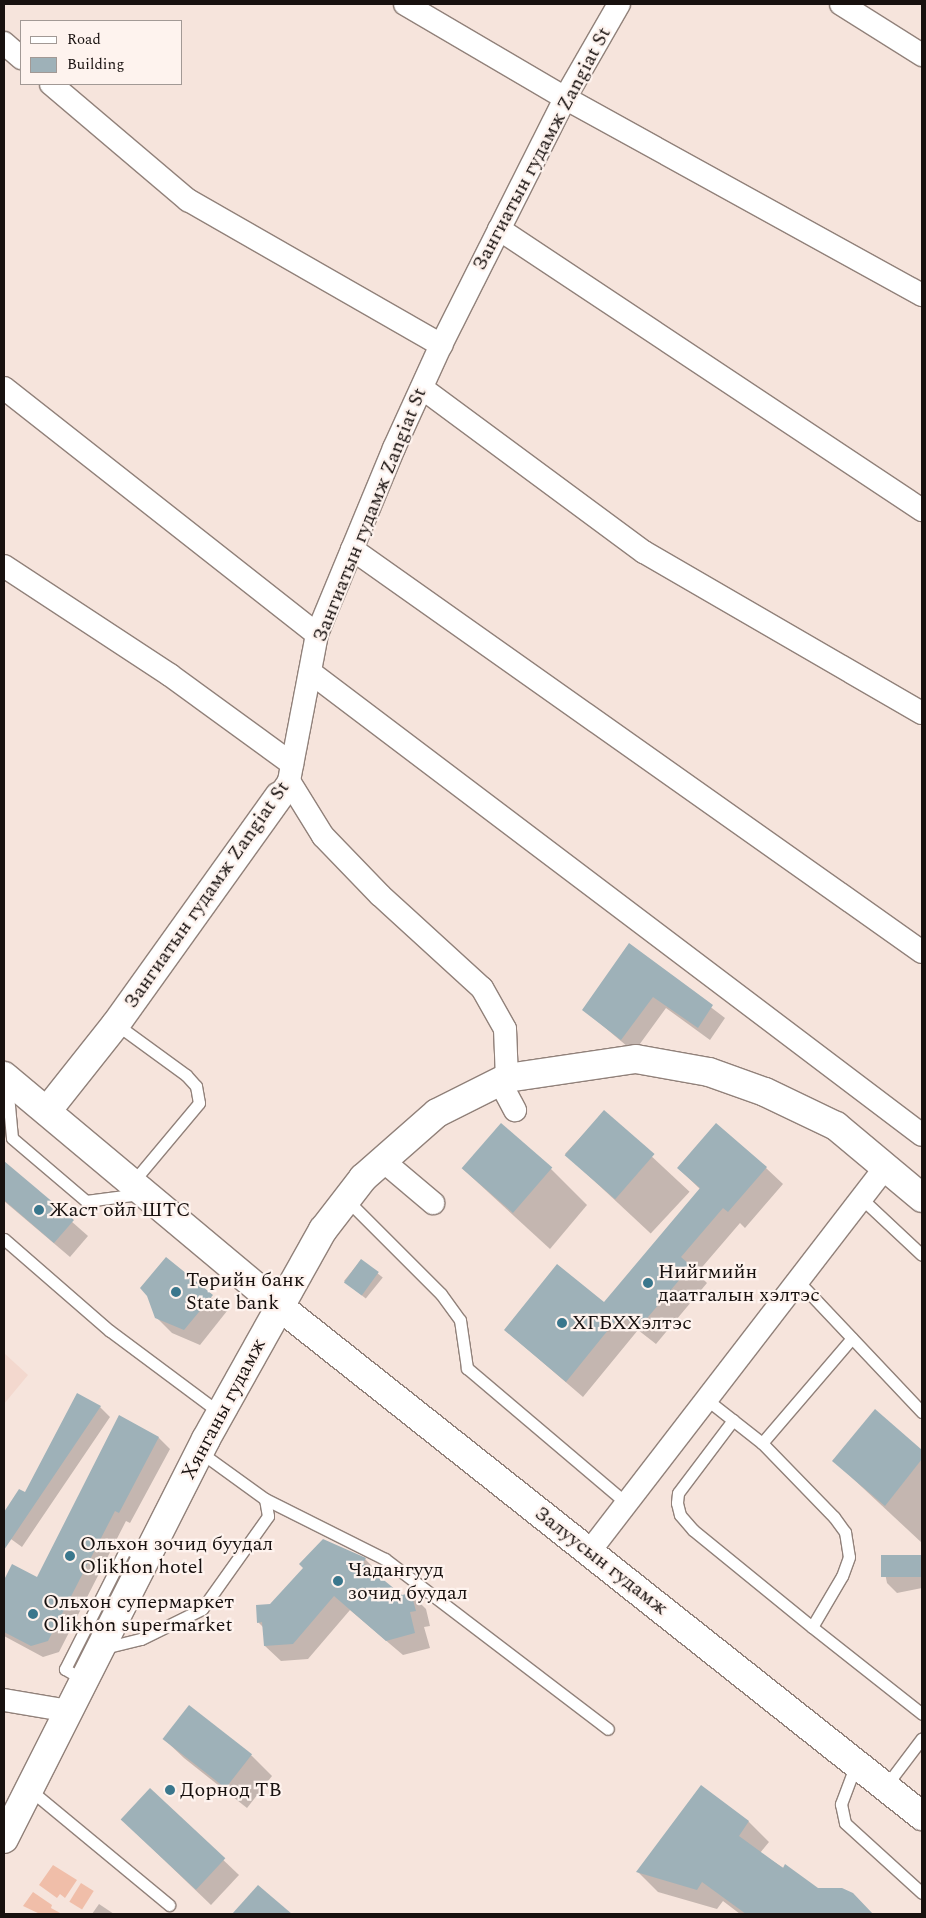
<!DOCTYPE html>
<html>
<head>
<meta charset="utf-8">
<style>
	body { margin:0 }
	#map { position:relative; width:926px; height:1918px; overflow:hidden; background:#f6e4dc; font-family:Spectral,serif }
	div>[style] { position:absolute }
	.built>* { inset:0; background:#f3d8ce }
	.green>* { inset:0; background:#f0bea9; transform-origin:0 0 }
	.shadow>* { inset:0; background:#0003; transform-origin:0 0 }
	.building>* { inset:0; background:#9eb1b8; transform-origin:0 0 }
	.roads { filter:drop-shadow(1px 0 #91817a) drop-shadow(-1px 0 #91817a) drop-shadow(0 1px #91817a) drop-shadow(0 -1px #91817a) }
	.lane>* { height:11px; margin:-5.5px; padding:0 5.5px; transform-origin:5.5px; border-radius:5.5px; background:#fff }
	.street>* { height:22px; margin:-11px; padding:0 11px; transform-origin:11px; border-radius:11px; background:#fff }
	.secondary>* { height:28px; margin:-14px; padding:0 14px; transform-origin:14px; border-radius:14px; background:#fff }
	.primary>* { height:28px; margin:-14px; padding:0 14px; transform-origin:14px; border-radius:14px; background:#fff }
	.dots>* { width:14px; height:14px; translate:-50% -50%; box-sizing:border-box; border:2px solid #fef3ee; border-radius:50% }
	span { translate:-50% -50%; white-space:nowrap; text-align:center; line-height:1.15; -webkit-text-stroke:4.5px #fef3ee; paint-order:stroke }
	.street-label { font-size:20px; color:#18110f }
	.poi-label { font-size:20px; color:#18110f }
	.left { translate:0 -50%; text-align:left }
	.frame { position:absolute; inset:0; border:5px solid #18110f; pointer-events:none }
	.legend { position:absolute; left:20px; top:20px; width:162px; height:65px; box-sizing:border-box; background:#fef3ee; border:1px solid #a29995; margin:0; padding:6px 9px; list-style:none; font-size:15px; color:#18110f }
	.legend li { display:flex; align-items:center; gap:10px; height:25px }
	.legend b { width:25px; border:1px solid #a29995 }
</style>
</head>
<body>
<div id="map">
	<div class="built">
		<i style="clip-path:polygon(4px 1353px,28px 1375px,4px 1404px)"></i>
	</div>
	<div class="green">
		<i style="clip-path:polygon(53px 1865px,77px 1880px,65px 1898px,60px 1894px,57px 1898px,39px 1885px)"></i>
		<i style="left:81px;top:1883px;width:15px;height:22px;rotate:32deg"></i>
		<i style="clip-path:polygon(33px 1892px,52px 1905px,51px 1908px,62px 1914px,40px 1914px,23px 1906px)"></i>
	</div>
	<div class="shadow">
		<i style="clip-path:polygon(629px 945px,725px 1018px,710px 1040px,666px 1008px,634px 1052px,584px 1010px)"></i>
		<i style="left:604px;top:1112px;width:117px;height:57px;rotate:43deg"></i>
		<i style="clip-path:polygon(11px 1168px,88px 1236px,70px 1257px,4px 1201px,4px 1176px)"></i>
		<i style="clip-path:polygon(678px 1168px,766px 1168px,783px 1184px,745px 1228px,740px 1223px,697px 1273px,707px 1283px,656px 1344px,638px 1330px,583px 1397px,505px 1330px,604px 1304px,701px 1190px)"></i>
		<i style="clip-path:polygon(463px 1169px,551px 1169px,587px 1205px,550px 1249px)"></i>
		<i style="clip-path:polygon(166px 1259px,227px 1311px,200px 1345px,172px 1333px,156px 1317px)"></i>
		<i style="left:361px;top:1260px;width:28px;height:27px;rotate:39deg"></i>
		<i style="clip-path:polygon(100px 1407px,110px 1417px,22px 1547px,4px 1534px,4px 1514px,20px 1490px,25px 1494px)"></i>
		<i style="clip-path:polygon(875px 1411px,922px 1452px,922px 1543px,834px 1461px)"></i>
		<i style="clip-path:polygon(119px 1417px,159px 1438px,170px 1449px,130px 1523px,126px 1521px,59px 1652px,43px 1657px,4px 1636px,4px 1583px,13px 1566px,38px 1579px)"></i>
		<i style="clip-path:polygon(323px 1540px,365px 1559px,380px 1574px,379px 1577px,402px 1597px,411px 1594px,426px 1609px,430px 1626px,424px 1627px,430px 1648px,403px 1655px,350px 1610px,308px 1659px,281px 1661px,265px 1646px,264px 1628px,258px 1622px,305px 1568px)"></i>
		<i style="clip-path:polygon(922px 1556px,922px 1588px,897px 1593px,887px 1583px,883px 1563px)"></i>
		<i style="clip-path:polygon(189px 1707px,252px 1756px,272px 1776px,247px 1808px,184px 1758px,164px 1739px)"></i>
		<i style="clip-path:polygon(701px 1786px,749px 1822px,769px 1842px,760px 1853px,818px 1890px,852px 1894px,872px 1914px,740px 1914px,723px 1901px,717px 1909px,658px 1892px,638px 1872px)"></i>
		<i style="clip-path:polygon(150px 1790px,239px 1875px,211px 1905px,137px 1834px)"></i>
		<i style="clip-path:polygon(258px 1887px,290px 1914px,234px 1914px)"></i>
		<i style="clip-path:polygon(99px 1904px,114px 1914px,92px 1914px)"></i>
	</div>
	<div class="building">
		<i style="clip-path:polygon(629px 943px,713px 1005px,698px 1028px,653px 997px,621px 1040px,582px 1010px)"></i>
		<i style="left:604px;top:1110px;width:67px;height:60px;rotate:41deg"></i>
		<i style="left:501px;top:1123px;width:68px;height:60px;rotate:41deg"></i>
		<i style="clip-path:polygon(716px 1123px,767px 1167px,728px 1212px,723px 1208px,681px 1257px,691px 1266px,638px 1329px,621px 1314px,566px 1382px,504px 1330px,557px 1264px,604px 1302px,700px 1188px,677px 1168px)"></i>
		<i style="clip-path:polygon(4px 1161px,74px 1220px,54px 1243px,4px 1200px)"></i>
		<i style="clip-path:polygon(166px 1257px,213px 1295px,184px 1330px,155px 1318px,147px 1296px,140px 1288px)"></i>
		<i style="left:361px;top:1259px;width:22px;height:29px;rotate:36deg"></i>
		<i style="clip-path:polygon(77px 1393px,101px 1406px,4px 1550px,4px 1512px,19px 1489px,25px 1492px)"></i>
		<i style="clip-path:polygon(875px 1409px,922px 1450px,922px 1459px,885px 1506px,832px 1461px)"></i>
		<i style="clip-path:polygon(119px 1415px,159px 1437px,119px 1513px,115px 1511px,48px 1641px,31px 1646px,4px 1632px,4px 1580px,12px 1564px,37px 1577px)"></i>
		<i style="clip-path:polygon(323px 1539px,366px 1558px,363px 1563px,402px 1595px,411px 1593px,416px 1611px,410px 1612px,415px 1633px,386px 1641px,334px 1596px,293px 1644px,264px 1646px,262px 1622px,257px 1623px,256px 1605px,270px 1604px,303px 1568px,299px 1564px)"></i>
		<i style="left:922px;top:1555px;width:22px;height:41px;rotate:90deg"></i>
		<i style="left:189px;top:1705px;width:80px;height:43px;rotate:38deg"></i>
		<i style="clip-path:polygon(701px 1785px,749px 1821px,739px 1836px,783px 1868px,785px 1864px,818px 1888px,842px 1888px,853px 1893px,873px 1914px,746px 1914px,702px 1882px,697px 1890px,636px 1872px)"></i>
		<i style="left:150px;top:1788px;width:103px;height:43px;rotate:43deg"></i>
		<i style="clip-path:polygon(258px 1885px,292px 1914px,232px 1914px)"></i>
	</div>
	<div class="roads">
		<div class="lane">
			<i style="left:116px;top:1024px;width:87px;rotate:36.1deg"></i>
			<i style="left:186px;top:1075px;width:15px;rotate:48deg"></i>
			<i style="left:196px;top:1086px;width:17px;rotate:80deg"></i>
			<i style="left:199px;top:1103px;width:104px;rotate:129.9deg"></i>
			<i style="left:7px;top:1084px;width:54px;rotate:84.7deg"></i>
			<i style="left:12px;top:1138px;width:97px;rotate:40.4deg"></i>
			<i style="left:86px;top:1201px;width:54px;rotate:-7.4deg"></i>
			<i style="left:861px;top:1198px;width:83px;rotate:43.1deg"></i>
			<i style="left:346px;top:1199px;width:134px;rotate:45deg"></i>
			<i style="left:441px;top:1294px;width:32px;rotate:54deg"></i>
			<i style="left:460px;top:1320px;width:49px;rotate:81.7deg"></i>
			<i style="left:467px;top:1368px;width:209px;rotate:40.3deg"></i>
			<i style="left:4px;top:1239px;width:140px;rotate:41deg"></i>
			<i style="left:110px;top:1331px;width:137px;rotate:36.7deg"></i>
			<i style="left:797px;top:1280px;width:182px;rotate:46.6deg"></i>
			<i style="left:706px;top:1399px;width:71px;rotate:38.2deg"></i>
			<i style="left:762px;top:1443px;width:138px;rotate:-49.4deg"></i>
			<i style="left:733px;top:1420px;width:91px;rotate:127deg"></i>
			<i style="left:678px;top:1493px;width:10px;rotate:96deg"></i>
			<i style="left:677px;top:1503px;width:12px;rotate:76deg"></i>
			<i style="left:680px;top:1515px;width:20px;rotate:49deg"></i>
			<i style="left:693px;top:1530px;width:154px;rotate:39.2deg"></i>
			<i style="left:762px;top:1443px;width:103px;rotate:45.8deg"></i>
			<i style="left:834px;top:1517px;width:19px;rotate:54deg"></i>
			<i style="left:845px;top:1532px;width:25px;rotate:81deg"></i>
			<i style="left:849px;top:1557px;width:20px;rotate:110deg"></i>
			<i style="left:842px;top:1576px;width:59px;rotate:120.5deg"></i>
			<i style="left:812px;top:1627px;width:140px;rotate:38.3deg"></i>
			<i style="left:265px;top:1499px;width:134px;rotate:26.6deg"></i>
			<i style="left:385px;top:1559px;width:280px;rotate:37.3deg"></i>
			<i style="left:104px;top:1648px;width:38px;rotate:-14deg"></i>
			<i style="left:141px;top:1639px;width:68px;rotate:-26.2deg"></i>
			<i style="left:202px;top:1609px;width:114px;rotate:-54.6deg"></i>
			<i style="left:268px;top:1516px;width:17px;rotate:-100deg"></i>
			<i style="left:265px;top:1499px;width:80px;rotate:-144.1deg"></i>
			<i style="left:84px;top:1680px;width:22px;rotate:-150deg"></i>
			<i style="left:65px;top:1669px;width:136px;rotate:-63.2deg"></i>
			<i style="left:126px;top:1548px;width:22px;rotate:27deg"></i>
			<i style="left:856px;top:1764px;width:43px;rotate:110.6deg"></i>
			<i style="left:841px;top:1804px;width:19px;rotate:78deg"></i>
			<i style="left:845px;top:1823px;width:104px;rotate:42.3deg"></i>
			<i style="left:885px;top:1787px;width:61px;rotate:-52.9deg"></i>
			<i style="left:29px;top:1789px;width:182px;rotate:39.6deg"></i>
		</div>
		<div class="street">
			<i style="left:405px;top:4px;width:186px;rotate:30.4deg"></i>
			<i style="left:565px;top:98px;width:408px;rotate:28.9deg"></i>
			<i style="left:841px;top:4px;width:96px;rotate:32.2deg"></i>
			<i style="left:4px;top:43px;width:23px;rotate:41deg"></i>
			<i style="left:51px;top:84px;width:180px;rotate:40.3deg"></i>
			<i style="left:188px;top:200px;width:292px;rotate:29.8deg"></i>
			<i style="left:499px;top:229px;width:508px;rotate:33.6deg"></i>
			<i style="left:4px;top:388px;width:398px;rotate:38.2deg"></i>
			<i style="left:422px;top:388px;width:276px;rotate:36.5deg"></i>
			<i style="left:644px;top:552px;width:321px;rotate:30.1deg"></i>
			<i style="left:352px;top:549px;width:698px;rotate:35.26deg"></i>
			<i style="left:4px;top:566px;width:199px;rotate:33.3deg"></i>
			<i style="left:170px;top:675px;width:151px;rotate:36.1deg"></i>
			<i style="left:310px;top:672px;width:767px;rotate:37.11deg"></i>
			<i style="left:289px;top:781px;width:65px;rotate:58.3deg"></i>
			<i style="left:323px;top:836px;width:82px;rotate:46deg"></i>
			<i style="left:380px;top:895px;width:138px;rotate:42.4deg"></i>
			<i style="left:482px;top:988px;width:47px;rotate:60.7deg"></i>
			<i style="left:505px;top:1029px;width:49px;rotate:87.7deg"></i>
			<i style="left:279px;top:796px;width:18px;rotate:-56deg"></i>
			<i style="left:289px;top:781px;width:150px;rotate:-79.2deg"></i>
			<i style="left:317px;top:634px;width:201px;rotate:-67.5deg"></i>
			<i style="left:394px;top:448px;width:113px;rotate:-65.5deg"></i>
			<i style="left:441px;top:345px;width:276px;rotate:-63.3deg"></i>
			<i style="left:565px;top:98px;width:108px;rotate:-60.1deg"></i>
			<i style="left:500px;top:1082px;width:32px;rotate:62deg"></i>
			<i style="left:382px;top:1160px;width:67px;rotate:40.1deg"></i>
			<i style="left:589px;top:1552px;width:486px;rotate:-52.4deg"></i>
			<i style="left:4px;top:1700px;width:66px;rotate:9.6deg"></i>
		</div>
		<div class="secondary">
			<i style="left:47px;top:1111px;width:111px;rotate:-51.6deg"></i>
			<i style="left:116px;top:1024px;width:280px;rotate:-54.4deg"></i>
			<i style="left:4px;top:1839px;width:448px;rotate:-63.2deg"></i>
			<i style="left:206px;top:1439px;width:240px;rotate:-60.8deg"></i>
			<i style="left:323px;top:1230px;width:66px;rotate:-52.4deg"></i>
			<i style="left:363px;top:1178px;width:98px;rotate:-41.3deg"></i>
			<i style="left:437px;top:1113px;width:78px;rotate:-26.6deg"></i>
			<i style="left:507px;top:1078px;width:130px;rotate:-8.4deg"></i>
			<i style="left:636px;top:1059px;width:74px;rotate:10.1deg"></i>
			<i style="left:709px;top:1072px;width:59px;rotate:19.7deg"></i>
			<i style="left:765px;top:1092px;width:79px;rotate:25.6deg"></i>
			<i style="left:836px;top:1126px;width:112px;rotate:39.9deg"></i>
		</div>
		<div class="primary">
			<i style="left:4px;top:1076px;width:359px;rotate:39.9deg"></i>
			<i style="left:279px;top:1306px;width:821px;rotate:38.42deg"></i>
		</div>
	</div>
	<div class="dots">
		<i style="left:39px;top:1210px;background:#3a778d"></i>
		<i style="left:648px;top:1283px;background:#3a778d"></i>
		<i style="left:176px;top:1292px;background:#3a778d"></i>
		<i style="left:562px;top:1323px;background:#3a778d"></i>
		<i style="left:70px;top:1556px;background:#3a778d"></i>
		<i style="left:338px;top:1581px;background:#3a778d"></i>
		<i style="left:33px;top:1614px;background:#3a778d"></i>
		<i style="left:170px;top:1790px;background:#3a778d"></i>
	</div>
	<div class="street-label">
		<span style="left:542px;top:149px;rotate:-62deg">Зангиатын гудамж Zangiat St</span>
		<span style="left:370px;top:515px;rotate:-68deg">Зангиатын гудамж Zangiat St</span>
		<span style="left:207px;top:895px;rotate:-55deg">Зангиатын гудамж Zangiat St</span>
		<span style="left:224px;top:1409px;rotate:-62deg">Хянганы гудамж</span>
		<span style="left:601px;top:1561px;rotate:38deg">Залуусын гудамж</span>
	</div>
	<div class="poi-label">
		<span class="left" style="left:49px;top:1210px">Жаст ойл ШТС</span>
		<span class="left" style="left:658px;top:1284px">Нийгмийн<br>даатгалын хэлтэс</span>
		<span class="left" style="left:186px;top:1292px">Төрийн банк<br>State bank</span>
		<span class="left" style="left:572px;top:1323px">ХГБХХэлтэс</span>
		<span class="left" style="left:80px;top:1556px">Ольхон зочид буудал<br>Olikhon hotel</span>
		<span class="left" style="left:348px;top:1582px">Чадангууд<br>зочид буудал</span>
		<span class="left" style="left:43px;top:1614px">Ольхон супермаркет<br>Olikhon supermarket</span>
		<span class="left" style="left:180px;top:1790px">Дорнод ТВ</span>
	</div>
	<div class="frame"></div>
	<ul class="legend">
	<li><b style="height:6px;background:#fff"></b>Road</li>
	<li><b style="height:14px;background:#9eb1b8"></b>Building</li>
	</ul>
</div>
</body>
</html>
